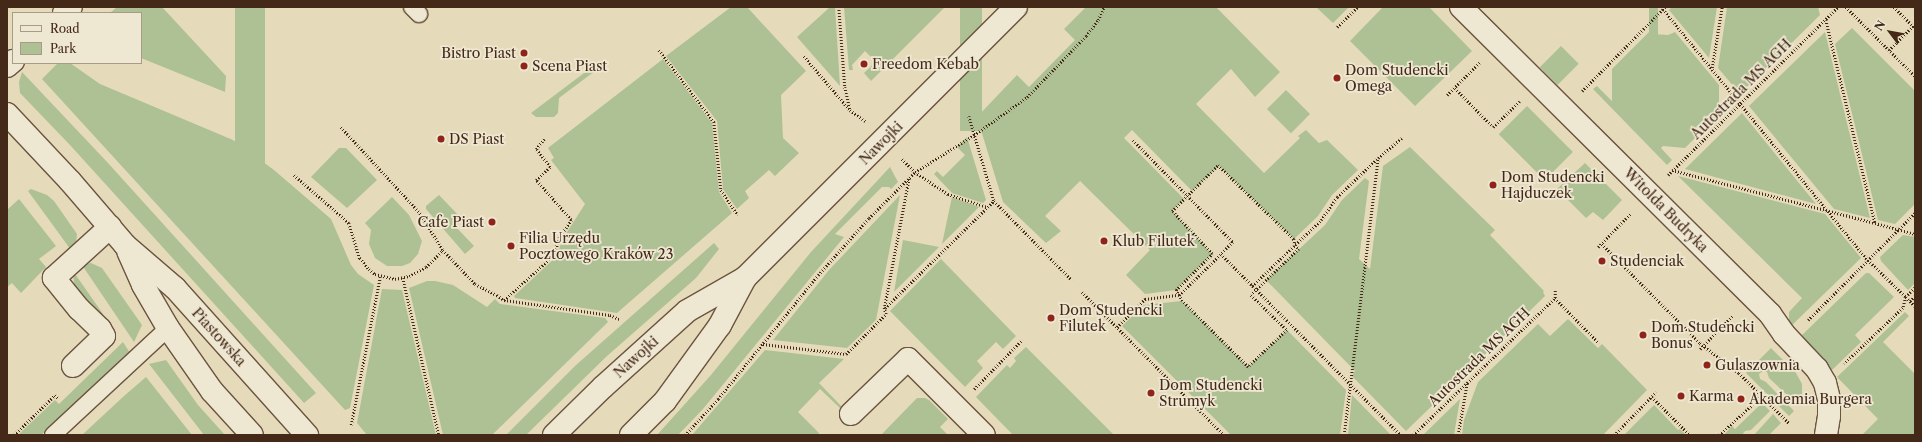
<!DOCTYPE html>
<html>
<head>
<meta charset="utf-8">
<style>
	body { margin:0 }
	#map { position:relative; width:1922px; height:442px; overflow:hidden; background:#e5dab9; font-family:"Libre Caslon Text",serif }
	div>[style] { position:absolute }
	.green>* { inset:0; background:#aec194; transform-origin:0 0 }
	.path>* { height:2.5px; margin-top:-1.25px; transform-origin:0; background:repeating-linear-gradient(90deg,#442818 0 1px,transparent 0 3px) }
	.roads { filter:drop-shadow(1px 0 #6c5440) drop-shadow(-1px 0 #6c5440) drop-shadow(0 1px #6c5440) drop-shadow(0 -1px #6c5440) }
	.service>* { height:16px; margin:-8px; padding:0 8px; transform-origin:8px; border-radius:8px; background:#eee7d2 }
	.minor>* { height:22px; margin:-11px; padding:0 11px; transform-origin:11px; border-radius:11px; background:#eee7d2 }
	.tertiary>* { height:22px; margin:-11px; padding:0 11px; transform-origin:11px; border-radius:11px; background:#eee7d2 }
	.secondary>* { height:22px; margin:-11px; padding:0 11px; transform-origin:11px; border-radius:11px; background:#eee7d2 }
	.dots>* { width:11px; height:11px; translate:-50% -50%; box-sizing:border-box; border:2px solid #eee7d2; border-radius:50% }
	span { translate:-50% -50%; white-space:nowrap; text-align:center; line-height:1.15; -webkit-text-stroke:3.5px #eee7d2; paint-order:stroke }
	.poi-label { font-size:14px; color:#442818 }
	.right { translate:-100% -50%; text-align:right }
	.left { translate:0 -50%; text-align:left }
	.street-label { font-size:14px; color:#442818 }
	.frame { position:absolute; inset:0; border:8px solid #442818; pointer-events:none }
	.legend { position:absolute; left:12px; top:12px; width:130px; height:52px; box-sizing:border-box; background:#eee7d2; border:1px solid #aa9b88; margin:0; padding:5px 7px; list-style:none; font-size:12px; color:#442818 }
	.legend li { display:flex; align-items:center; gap:8px; height:20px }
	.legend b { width:20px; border:1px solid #aa9b88 }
	.north { position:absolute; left:1870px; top:12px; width:40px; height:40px; -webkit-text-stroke:3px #eee7d2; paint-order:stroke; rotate:302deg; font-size:11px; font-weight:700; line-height:16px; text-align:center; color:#442818 }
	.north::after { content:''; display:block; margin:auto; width:14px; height:18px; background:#442818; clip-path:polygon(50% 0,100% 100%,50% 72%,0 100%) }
</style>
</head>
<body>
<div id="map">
	<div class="green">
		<i style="clip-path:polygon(117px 7px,162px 7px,226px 76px,225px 92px,141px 58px,141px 13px,110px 13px)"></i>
		<i style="left:235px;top:7px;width:30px;height:169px"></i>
		<i style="clip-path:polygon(731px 7px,747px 7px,806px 71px,781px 95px,783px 138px,799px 153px,775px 176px,769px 170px,745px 191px,749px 198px,737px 209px,723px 189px,717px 121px,666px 56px)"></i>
		<i style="clip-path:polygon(830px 7px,835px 7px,840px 86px,797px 37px)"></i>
		<i style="clip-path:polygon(844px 7px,945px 7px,871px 81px,864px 73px,876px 62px,865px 51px,852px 65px,853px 70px,849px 70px)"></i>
		<i style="left:960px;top:7px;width:22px;height:124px"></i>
		<i style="clip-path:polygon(1086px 7px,1216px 7px,1280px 72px,1255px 97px,1231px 69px,1196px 104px,1264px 173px,1300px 138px,1298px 136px,1306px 130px,1319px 143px,1327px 140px,1358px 170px,1332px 195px,1318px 216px,1294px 239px,1219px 166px,1192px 191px,1132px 130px,1124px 138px,1184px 199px,1172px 211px,1212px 254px,1176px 290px,1145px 294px,1126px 275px,1150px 250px,1080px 181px,1045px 216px,1061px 231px,1046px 243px,1003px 202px,977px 117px,1017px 75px,1029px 87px,1075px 40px,1064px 29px)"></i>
		<i style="clip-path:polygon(1316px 7px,1349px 7px,1333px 23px)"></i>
		<i style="clip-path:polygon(1383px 7px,1429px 7px,1472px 51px,1415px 106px,1350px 41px)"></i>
		<i style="left:1649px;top:7px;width:9px;height:50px"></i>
		<i style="clip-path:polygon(1672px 7px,1717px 7px,1709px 58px,1669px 10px)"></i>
		<i style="clip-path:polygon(1727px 7px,1818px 7px,1820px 15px,1740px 94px,1718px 68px)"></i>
		<i style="clip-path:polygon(1852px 28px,1915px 91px,1915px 204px,1895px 224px,1878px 220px,1835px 44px)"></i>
		<i style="clip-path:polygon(1649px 32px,1651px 34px,1668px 35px,1675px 32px,1719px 85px,1719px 114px,1685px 148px,1663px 146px,1661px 148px,1672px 160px,1667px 165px,1593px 89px,1597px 86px,1612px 101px,1612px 69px)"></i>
		<i style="clip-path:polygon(1825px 32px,1870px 218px,1834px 209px,1749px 106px)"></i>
		<i style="left:1561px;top:46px;width:25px;height:30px;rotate:45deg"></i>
		<i style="clip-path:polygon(663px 59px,712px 123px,719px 192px,732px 213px,617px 313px,515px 298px,514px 296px,557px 256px,562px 240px,585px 204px,551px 160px,554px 158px,548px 148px)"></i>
		<i style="clip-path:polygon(58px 63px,70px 63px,100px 84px,233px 140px,274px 170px,331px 219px,351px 265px,358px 274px,374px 285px,350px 408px,345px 410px,42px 79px)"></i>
		<i style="clip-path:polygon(596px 64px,599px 68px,559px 98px,558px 113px,554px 117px,536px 117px,531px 113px)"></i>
		<i style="clip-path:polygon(22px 72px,108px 163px,316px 393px,304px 403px,70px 145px,20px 93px,19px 82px)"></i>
		<i style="left:1286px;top:90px;width:34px;height:27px;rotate:45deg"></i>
		<i style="left:1527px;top:106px;width:65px;height:40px;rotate:45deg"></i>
		<i style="clip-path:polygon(1742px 113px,1816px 204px,1685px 169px)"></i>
		<i style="clip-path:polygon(967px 137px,986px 200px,983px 203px,952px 193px,934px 174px,937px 171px,943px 177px,965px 155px,957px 147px)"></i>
		<i style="clip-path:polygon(1410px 147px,1495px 230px,1490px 235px,1544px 291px,1543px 292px,1545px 296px,1406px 431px,1352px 376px,1355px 371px,1266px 280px,1325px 225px,1342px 200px,1365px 178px,1369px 181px,1359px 259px,1370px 269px,1383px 166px)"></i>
		<i style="clip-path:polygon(339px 148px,346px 148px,377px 180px,347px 208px,311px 177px)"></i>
		<i style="clip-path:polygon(1585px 163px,1622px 200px,1603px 220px,1593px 212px,1586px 218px,1557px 189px)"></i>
		<i style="clip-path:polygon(890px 167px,898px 182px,891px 189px,889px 187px,882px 187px,835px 234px,844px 237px,703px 409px,678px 435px,657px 435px,711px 375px,811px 252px)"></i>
		<i style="clip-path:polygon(1678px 176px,1825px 214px,1861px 258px,1789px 328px,1789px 312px,1802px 298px)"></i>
		<i style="clip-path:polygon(31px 189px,47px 195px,54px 201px,77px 234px,76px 243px,71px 250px,28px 191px)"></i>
		<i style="clip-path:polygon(439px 195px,462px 219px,455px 226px,474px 246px,465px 254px,426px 209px,426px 206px)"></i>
		<i style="clip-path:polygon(900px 195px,876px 320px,847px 348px,773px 340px,829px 270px)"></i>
		<i style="clip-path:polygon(392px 197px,409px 215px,422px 241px,418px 254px,410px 263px,402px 266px,387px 266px,375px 258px,369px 244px,371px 230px,365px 223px)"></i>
		<i style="clip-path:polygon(952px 197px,979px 207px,942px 244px)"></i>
		<i style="clip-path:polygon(19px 199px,56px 246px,39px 259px,46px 267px,21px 293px,12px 283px,7px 287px,7px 210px)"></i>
		<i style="clip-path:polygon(1903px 235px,1915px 237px,1915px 283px,1908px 290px,1881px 261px,1880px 257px)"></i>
		<i style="clip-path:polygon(903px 240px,939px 247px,894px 292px)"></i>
		<i style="clip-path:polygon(714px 243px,719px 249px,696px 278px,607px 356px,526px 435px,506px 435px,575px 366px)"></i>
		<i style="clip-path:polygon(941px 259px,1016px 336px,1003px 349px,996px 342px,977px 361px,983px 368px,965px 387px,890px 311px)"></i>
		<i style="clip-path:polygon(91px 263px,102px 268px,142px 325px,134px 342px,82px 265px)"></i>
		<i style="clip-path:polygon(73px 271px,103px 314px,102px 315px,85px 306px,78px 295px,74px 283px)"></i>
		<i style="clip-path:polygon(1866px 273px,1869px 273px,1894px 297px,1855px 335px,1861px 342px,1832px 370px,1799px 338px)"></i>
		<i style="clip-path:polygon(427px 281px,435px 281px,453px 285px,487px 307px,495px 299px,500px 304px,605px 318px,608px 322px,492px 435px,443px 435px,409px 288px)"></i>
		<i style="clip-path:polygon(382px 289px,402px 290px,436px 435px,367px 435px,357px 423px)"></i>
		<i style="clip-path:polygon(1182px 301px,1248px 367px,1287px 330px,1346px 390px,1340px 435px,1231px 435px,1122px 326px,1144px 305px)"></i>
		<i style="clip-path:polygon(1905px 312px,1909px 316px,1883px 342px,1915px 374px,1915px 435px,1862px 435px,1878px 419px,1837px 377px)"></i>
		<i style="clip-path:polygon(1568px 319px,1598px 348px,1602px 344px,1647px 390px,1603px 435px,1462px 435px,1464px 420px,1478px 382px,1538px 324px,1550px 336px)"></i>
		<i style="clip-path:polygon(123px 342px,130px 353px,41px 435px,18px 435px,55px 400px,59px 404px)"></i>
		<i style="clip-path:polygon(1026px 347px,1114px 435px,1013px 435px,976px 397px,1007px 365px,1010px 368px,1016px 361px,1014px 358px)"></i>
		<i style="clip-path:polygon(1771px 348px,1796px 373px,1802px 384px,1802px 399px,1799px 406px,1769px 378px,1767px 372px,1763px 371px,1759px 374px,1760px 379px,1766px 382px,1794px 411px,1789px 416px,1746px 373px)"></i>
		<i style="clip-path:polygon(765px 350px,844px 359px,819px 383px,844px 409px,842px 410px,820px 389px,798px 412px,819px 433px,818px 435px,692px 435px)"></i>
		<i style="clip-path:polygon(166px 360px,198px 405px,225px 435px,204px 435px,149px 364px)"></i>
		<i style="clip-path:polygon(146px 377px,192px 435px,82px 435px,124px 396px)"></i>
		<i style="clip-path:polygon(1352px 395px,1391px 435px,1348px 435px)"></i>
		<i style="clip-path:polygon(917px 398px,925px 398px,929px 400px,948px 419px,940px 427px,948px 435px,881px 435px)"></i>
		<i style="clip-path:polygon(1460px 399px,1454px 435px,1423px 435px)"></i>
		<i style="clip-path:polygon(1762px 403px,1770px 411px,1751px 430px,1745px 431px,1742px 435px,1724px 435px,1732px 426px,1735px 429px)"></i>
		<i style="clip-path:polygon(1654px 405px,1678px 430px,1680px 429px,1686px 435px,1624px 435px)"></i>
		<i style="clip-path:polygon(1773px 414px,1781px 423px,1769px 435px,1754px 435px)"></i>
	</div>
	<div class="path">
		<i style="left:839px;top:7px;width:80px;rotate:85.7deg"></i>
		<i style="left:845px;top:87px;width:23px;rotate:77deg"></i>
		<i style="left:1846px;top:7px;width:98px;rotate:45deg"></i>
		<i style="left:1894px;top:7px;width:30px;rotate:45deg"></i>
		<i style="left:1663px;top:9px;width:324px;rotate:50.8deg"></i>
		<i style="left:1868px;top:260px;width:53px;rotate:44.2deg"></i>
		<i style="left:1906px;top:297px;width:11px;rotate:105deg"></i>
		<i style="left:1903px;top:308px;width:81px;rotate:136.5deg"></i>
		<i style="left:1826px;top:20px;width:209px;rotate:76.4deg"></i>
		<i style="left:1875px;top:223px;width:41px;rotate:15.4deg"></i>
		<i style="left:1337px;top:27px;width:29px;rotate:-44deg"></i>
		<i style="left:659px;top:50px;width:91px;rotate:52.6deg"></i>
		<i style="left:714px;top:122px;width:68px;rotate:84.1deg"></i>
		<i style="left:721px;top:190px;width:30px;rotate:56deg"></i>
		<i style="left:1889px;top:50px;width:34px;rotate:-45deg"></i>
		<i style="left:804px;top:56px;width:71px;rotate:49.6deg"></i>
		<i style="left:850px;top:110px;width:19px;rotate:36deg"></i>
		<i style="left:1712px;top:68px;width:62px;rotate:-80.7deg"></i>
		<i style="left:1455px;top:88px;width:54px;rotate:45.7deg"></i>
		<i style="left:1493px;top:127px;width:37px;rotate:-44deg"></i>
		<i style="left:1582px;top:91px;width:118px;rotate:-45.3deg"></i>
		<i style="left:1447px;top:95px;width:47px;rotate:-45deg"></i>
		<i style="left:969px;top:116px;width:89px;rotate:73.6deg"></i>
		<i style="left:994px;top:201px;width:111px;rotate:45.4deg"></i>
		<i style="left:341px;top:127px;width:117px;rotate:47.4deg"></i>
		<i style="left:420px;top:213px;width:44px;rotate:58.1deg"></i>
		<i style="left:443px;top:250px;width:47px;rotate:46.7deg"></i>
		<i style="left:475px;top:284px;width:25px;rotate:27deg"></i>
		<i style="left:497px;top:295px;width:9px;rotate:36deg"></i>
		<i style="left:504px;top:300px;width:107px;rotate:8.1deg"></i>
		<i style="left:610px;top:315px;width:10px;rotate:24deg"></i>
		<i style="left:1133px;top:140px;width:143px;rotate:45.6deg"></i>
		<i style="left:1233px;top:242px;width:17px;rotate:135deg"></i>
		<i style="left:902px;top:159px;width:18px;rotate:45deg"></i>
		<i style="left:915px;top:172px;width:40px;rotate:34deg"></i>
		<i style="left:948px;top:194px;width:41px;rotate:18.4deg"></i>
		<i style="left:1218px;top:165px;width:106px;rotate:44.2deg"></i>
		<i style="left:1294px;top:239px;width:6px;rotate:81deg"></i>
		<i style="left:1295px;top:245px;width:6px;rotate:45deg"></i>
		<i style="left:1299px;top:249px;width:66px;rotate:136.2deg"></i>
		<i style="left:1251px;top:295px;width:50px;rotate:44.2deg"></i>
		<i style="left:1287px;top:330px;width:54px;rotate:136.5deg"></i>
		<i style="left:1248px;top:367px;width:93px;rotate:-135deg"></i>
		<i style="left:1182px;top:301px;width:13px;rotate:-119deg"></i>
		<i style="left:1176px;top:290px;width:51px;rotate:-45deg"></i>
		<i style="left:1212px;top:254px;width:59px;rotate:-132.9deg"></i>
		<i style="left:1172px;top:211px;width:65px;rotate:-45deg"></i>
		<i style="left:1672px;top:170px;width:210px;rotate:14.6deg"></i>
		<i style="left:294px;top:175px;width:73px;rotate:41.1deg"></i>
		<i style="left:349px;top:223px;width:37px;rotate:73deg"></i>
		<i style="left:360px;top:258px;width:14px;rotate:51deg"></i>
		<i style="left:369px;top:269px;width:8px;rotate:40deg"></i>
		<i style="left:375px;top:274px;width:21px;rotate:14deg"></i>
		<i style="left:395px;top:279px;width:14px;rotate:-12deg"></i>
		<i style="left:409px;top:276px;width:19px;rotate:-28deg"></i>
		<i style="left:426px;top:267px;width:24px;rotate:-45deg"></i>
		<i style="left:1668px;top:175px;width:239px;rotate:-44.7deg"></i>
		<i style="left:1602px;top:244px;width:139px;rotate:45.3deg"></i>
		<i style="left:1700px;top:343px;width:49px;rotate:37.6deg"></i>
		<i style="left:1739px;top:373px;width:71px;rotate:45deg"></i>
		<i style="left:1598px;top:247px;width:47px;rotate:-45.9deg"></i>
		<i style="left:403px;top:278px;width:161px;rotate:77.1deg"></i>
		<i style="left:1252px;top:286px;width:95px;rotate:-43.7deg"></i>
		<i style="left:1321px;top:220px;width:28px;rotate:-55deg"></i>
		<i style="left:1337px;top:197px;width:57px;rotate:-43.6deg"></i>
		<i style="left:1378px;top:158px;width:31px;rotate:-40deg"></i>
		<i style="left:1915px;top:288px;width:13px;rotate:135deg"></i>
		<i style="left:1906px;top:297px;width:13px;rotate:45deg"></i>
		<i style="left:1082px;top:292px;width:202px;rotate:45.2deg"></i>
		<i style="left:1555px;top:298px;width:63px;rotate:45.6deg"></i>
		<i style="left:504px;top:300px;width:67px;rotate:-42deg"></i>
		<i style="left:554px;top:255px;width:18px;rotate:-74deg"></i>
		<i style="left:559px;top:238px;width:22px;rotate:-56deg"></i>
		<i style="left:571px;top:220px;width:53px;rotate:-131.2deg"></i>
		<i style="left:536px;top:180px;width:19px;rotate:-43deg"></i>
		<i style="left:550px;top:167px;width:23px;rotate:-128deg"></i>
		<i style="left:536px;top:149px;width:13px;rotate:-51deg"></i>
		<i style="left:1910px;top:301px;width:7px;rotate:-45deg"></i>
		<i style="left:885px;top:308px;width:153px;rotate:-44.5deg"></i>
		<i style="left:1808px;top:320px;width:151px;rotate:-45deg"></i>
		<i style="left:1117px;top:327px;width:40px;rotate:-45deg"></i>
		<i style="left:1145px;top:299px;width:34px;rotate:-7deg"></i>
		<i style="left:1179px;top:295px;width:59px;rotate:-44.3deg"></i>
		<i style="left:1221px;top:254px;width:255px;rotate:45.2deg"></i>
		<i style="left:763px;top:344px;width:84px;rotate:6.9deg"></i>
		<i style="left:846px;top:354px;width:57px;rotate:-45deg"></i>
		<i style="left:886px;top:314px;width:5px;rotate:-112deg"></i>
		<i style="left:884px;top:309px;width:133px;rotate:-79.2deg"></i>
		<i style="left:1700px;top:349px;width:47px;rotate:-45.9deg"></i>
		<i style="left:974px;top:389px;width:69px;rotate:-45.6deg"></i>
		<i style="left:1652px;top:397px;width:54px;rotate:45deg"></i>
		<i style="left:351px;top:425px;width:151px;rotate:-78.9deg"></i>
		<i style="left:14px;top:435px;width:57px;rotate:-44.3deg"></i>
		<i style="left:55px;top:395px;width:4px;rotate:45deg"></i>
		<i style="left:685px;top:435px;width:49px;rotate:-47.5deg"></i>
		<i style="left:718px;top:399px;width:159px;rotate:-51.1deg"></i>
		<i style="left:818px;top:275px;width:76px;rotate:-48.2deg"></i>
		<i style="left:869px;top:218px;width:65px;rotate:-45deg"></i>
		<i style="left:915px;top:172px;width:70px;rotate:-32.1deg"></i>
		<i style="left:974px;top:135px;width:65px;rotate:-35.6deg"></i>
		<i style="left:1027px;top:97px;width:85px;rotate:-46deg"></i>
		<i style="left:1086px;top:36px;width:20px;rotate:-53deg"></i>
		<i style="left:1098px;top:20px;width:14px;rotate:-65deg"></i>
		<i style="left:1344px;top:435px;width:279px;rotate:-83deg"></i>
		<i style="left:1413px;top:435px;width:197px;rotate:-44deg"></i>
		<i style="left:1555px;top:298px;width:8px;rotate:-90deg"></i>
		<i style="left:1458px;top:435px;width:53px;rotate:-80.2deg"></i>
		<i style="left:1614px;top:435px;width:60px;rotate:-45.7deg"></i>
		<i style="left:1719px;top:435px;width:58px;rotate:-42.2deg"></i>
	</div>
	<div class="roads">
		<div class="service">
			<i style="left:412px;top:7px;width:10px;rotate:45deg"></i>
			<i style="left:53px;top:435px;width:157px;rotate:-42.9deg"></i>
		</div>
		<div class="minor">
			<i style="left:1461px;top:7px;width:436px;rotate:44.8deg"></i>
			<i style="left:1770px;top:314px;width:24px;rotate:55deg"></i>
			<i style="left:1784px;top:334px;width:48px;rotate:46.7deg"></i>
			<i style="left:1817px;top:369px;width:16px;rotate:60deg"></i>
			<i style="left:1825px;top:383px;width:16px;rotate:76deg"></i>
			<i style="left:1829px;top:399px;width:17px;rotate:90deg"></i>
			<i style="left:1829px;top:416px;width:19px;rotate:99deg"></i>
			<i style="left:64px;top:13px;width:9px;rotate:-41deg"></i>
			<i style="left:7px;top:66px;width:8px;rotate:-40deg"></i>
			<i style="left:73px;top:366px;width:43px;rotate:-44.1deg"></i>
			<i style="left:104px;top:336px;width:8px;rotate:-120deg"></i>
			<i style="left:100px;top:329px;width:29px;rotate:-136deg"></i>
			<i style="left:79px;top:309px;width:40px;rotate:-129deg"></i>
			<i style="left:54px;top:278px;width:76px;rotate:-42.3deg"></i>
			<i style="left:851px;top:414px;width:79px;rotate:-44deg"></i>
			<i style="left:908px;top:359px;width:107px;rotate:45deg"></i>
		</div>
		<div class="tertiary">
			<i style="left:7px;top:114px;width:92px;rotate:46.8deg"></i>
			<i style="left:70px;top:181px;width:84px;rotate:49.3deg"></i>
			<i style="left:125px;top:245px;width:66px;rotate:40.7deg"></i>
			<i style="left:175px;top:288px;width:198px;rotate:48.1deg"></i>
			<i style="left:128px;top:251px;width:37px;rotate:66deg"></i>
			<i style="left:143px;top:285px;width:50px;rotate:59.8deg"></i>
			<i style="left:168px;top:328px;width:77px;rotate:55.1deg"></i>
			<i style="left:212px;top:391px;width:59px;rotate:47.7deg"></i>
		</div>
		<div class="secondary">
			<i style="left:554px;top:435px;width:69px;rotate:-44.4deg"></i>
			<i style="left:603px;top:387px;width:113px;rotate:-42.1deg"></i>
			<i style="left:687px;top:311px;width:67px;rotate:-29.6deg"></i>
			<i style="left:745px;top:278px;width:383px;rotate:-45deg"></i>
			<i style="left:631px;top:435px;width:48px;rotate:-45deg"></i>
			<i style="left:665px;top:401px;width:94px;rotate:-54.1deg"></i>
			<i style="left:720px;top:325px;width:53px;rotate:-62deg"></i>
		</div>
	</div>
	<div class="dots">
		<i style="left:524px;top:53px;background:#8f2418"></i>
		<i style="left:864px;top:64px;background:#8f2418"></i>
		<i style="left:524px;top:66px;background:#8f2418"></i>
		<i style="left:1337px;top:78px;background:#8f2418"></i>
		<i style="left:441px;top:139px;background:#8f2418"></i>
		<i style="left:1493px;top:185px;background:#8f2418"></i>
		<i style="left:492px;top:222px;background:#8f2418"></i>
		<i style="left:1104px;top:241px;background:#8f2418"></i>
		<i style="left:511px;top:246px;background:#8f2418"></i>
		<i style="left:1602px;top:261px;background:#8f2418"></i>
		<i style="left:1051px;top:318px;background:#8f2418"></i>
		<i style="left:1643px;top:335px;background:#8f2418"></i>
		<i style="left:1707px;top:365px;background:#8f2418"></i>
		<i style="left:1151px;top:393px;background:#8f2418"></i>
		<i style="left:1681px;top:396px;background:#8f2418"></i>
		<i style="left:1741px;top:399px;background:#8f2418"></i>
	</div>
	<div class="poi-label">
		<span class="right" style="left:516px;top:53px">Bistro Piast</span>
		<span class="left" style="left:872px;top:64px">Freedom Kebab</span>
		<span class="left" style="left:532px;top:66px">Scena Piast</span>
		<span class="left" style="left:1345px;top:78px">Dom Studencki<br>Omega</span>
		<span class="left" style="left:449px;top:139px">DS Piast</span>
		<span class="left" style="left:1501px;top:185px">Dom Studencki<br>Hajduczek</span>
		<span class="right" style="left:484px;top:222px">Cafe Piast</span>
		<span class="left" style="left:519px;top:246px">Filia Urzędu<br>Pocztowego Kraków 23</span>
		<span class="left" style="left:1112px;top:241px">Klub Filutek</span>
		<span class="left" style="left:1610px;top:261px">Studenciak</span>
		<span class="left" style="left:1059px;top:318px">Dom Studencki<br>Filutek</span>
		<span class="left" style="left:1651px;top:335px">Dom Studencki<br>Bonus</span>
		<span class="left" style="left:1715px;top:365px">Gulaszownia</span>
		<span class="left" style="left:1159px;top:393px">Dom Studencki<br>Strumyk</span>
		<span class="left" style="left:1689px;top:396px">Karma</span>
		<span class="left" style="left:1749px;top:399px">Akademia Burgera</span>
	</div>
	<div class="street-label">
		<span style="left:1741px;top:89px;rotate:-45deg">Autostrada MS AGH</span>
		<span style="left:881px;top:143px;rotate:-45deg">Nawojki</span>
		<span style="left:1666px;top:210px;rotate:45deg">Witolda Budryka</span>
		<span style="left:219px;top:337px;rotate:48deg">Piastowska</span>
		<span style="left:636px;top:357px;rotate:-42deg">Nawojki</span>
		<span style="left:1479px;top:357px;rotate:-44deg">Autostrada MS AGH</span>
	</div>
	<div class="frame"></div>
	<ul class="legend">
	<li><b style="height:5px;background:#eee7d2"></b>Road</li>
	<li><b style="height:11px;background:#aec194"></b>Park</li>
	</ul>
	<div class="north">N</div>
</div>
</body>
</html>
